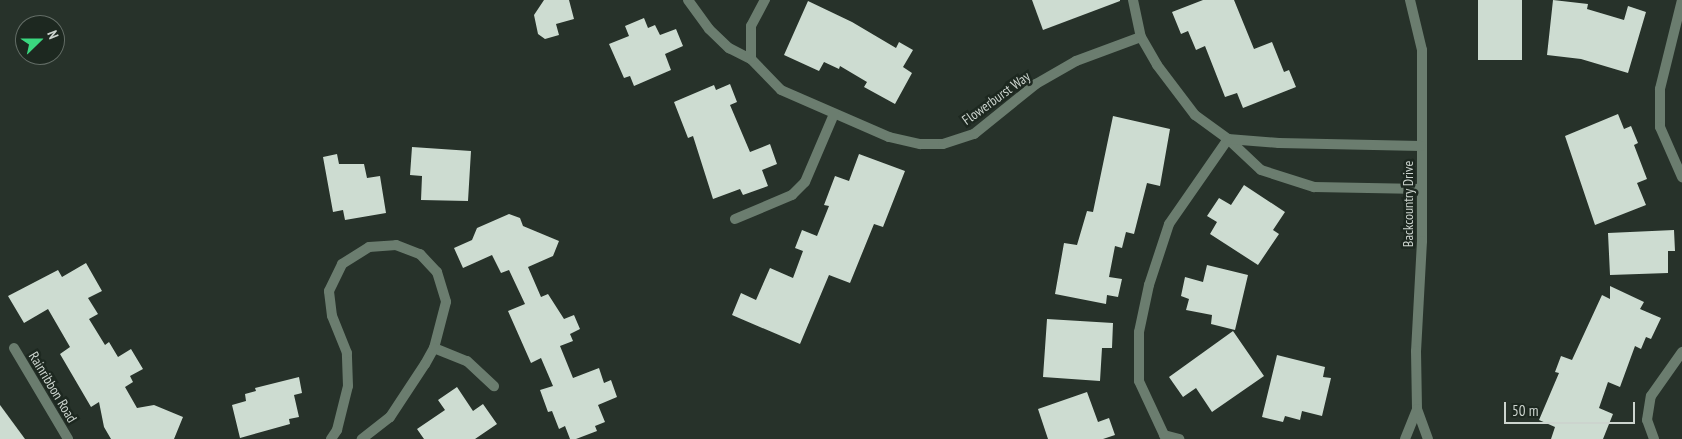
<!DOCTYPE html>
<html>
<head>
<meta charset="utf-8">
<style>
	body { margin:0 }
	#map { position:relative; width:1682px; height:439px; overflow:hidden; background:#27322a; font-family:"PT Sans Narrow",sans-serif }
	div>[style] { position:absolute }
	.building>* { inset:0; background:#cddcd1; transform-origin:0 0 }
	.street>* { height:10px; margin:-5px; padding:0 5px; transform-origin:5px; border-radius:5px; background:#6b7d6f }
	span { translate:-50% -50%; white-space:nowrap; text-align:center; line-height:1.15; -webkit-text-stroke:5px #1d2820; paint-order:stroke }
	.street-label { font-size:14px; color:#ccd4ce }
	.north { position:absolute; left:15px; top:15px; width:50px; height:50px; box-sizing:border-box; background:#1d2820; border:1px solid #636d66; border-radius:50%; rotate:68deg; font-size:14px; font-weight:700; line-height:20px; text-align:center; color:#ccd4ce }
	.north::after { content:''; display:block; margin:auto; width:18px; height:22px; background:#3ad77f; clip-path:polygon(50% 0,100% 100%,50% 72%,0 100%) }
	.scale { position:absolute; left:1504px; top:402px; width:131px; height:22px; box-sizing:border-box; border:2px solid #ccd4ce; border-top:0; padding-left:6px; font-size:15px; line-height:18px; white-space:nowrap; color:#ccd4ce; -webkit-text-stroke:4px #1d2820; paint-order:stroke }
</style>
</head>
<body>
<div id="map">
	<div class="building">
		<i style="clip-path:polygon(544px 0,569px 0,574px 19px,556px 24px,559px 35px,545px 39px,538px 34px,534px 15px)"></i>
		<i style="clip-path:polygon(1032px 0,1120px 0,1120px 1px,1043px 30px)"></i>
		<i style="clip-path:polygon(1203px 0,1234px 0,1254px 49px,1272px 42px,1284px 72px,1289px 70px,1296px 87px,1243px 108px,1237px 93px,1225px 97px,1205px 46px,1196px 50px,1188px 31px,1181px 34px,1172px 12px)"></i>
		<i style="left:1478px;top:0;width:44px;height:60px"></i>
		<i style="clip-path:polygon(1553px 0,1588px 4px,1587px 9px,1624px 20px,1628px 6px,1646px 12px,1628px 73px,1581px 59px,1547px 55px)"></i>
		<i style="clip-path:polygon(808px 1px,852px 22px,896px 48px,899px 42px,913px 50px,903px 67px,912px 73px,895px 104px,864px 87px,867px 82px,840px 66px,839px 69px,824px 62px,819px 71px,784px 55px)"></i>
		<i style="clip-path:polygon(644px 18px,648px 28px,655px 25px,660px 35px,676px 29px,683px 46px,665px 54px,671px 70px,634px 86px,630px 76px,624px 78px,609px 44px,629px 36px,625px 26px)"></i>
		<i style="clip-path:polygon(730px 84px,737px 102px,730px 105px,750px 152px,770px 144px,777px 164px,762px 170px,768px 186px,743px 195px,740px 189px,713px 199px,693px 136px,688px 138px,674px 102px,714px 85px,716px 90px)"></i>
		<i style="clip-path:polygon(1618px 114px,1624px 129px,1631px 126px,1638px 143px,1634px 145px,1647px 179px,1637px 183px,1646px 205px,1595px 225px,1565px 136px)"></i>
		<i style="clip-path:polygon(1113px 116px,1170px 129px,1160px 186px,1147px 183px,1134px 234px,1126px 232px,1122px 248px,1115px 246px,1109px 277px,1122px 279px,1118px 297px,1107px 295px,1106px 304px,1055px 294px,1064px 243px,1077px 245px,1087px 211px,1093px 212px)"></i>
		<i style="clip-path:polygon(412px 147px,471px 151px,468px 201px,421px 200px,422px 176px,410px 175px)"></i>
		<i style="clip-path:polygon(337px 154px,339px 164px,364px 164px,367px 178px,380px 176px,386px 213px,345px 220px,343px 210px,333px 212px,323px 157px)"></i>
		<i style="clip-path:polygon(859px 154px,905px 171px,883px 227px,874px 224px,850px 283px,829px 275px,800px 344px,732px 315px,741px 293px,756px 300px,770px 268px,793px 278px,803px 251px,795px 248px,802px 230px,817px 236px,829px 206px,824px 205px,835px 176px,849px 181px)"></i>
		<i style="clip-path:polygon(1244px 185px,1285px 212px,1273px 230px,1279px 234px,1258px 265px,1210px 234px,1217px 222px,1207px 216px,1219px 198px,1231px 205px)"></i>
		<i style="clip-path:polygon(509px 214px,520px 218px,523px 226px,559px 241px,553px 256px,528px 267px,541px 297px,548px 294px,564px 319px,574px 315px,580px 329px,570px 334px,573px 341px,560px 346px,573px 378px,599px 368px,604px 383px,611px 380px,617px 397px,598px 405px,605px 422px,595px 426px,597px 431px,576px 439px,570px 439px,565px 426px,559px 429px,552px 411px,548px 412px,540px 390px,553px 386px,541px 358px,531px 363px,508px 311px,525px 304px,509px 270px,501px 273px,492px 255px,463px 268px,454px 248px,472px 240px,477px 228px)"></i>
		<i style="clip-path:polygon(1674px 230px,1675px 251px,1668px 251px,1668px 273px,1610px 275px,1608px 233px)"></i>
		<i style="clip-path:polygon(86px 263px,102px 291px,88px 298px,98px 314px,89px 319px,105px 345px,109px 342px,118px 357px,131px 349px,143px 369px,130px 376px,133px 382px,125px 387px,137px 408px,154px 405px,183px 417px,174px 439px,111px 439px,104px 427px,99px 402px,91px 407px,60px 354px,70px 347px,48px 309px,24px 323px,8px 296px,58px 270px,62px 277px)"></i>
		<i style="clip-path:polygon(1207px 265px,1248px 275px,1235px 330px,1211px 324px,1212px 315px,1186px 310px,1189px 299px,1181px 296px,1185px 277px,1203px 282px)"></i>
		<i style="clip-path:polygon(1610px 286px,1644px 302px,1640px 309px,1661px 318px,1651px 339px,1646px 337px,1641px 349px,1635px 346px,1620px 387px,1608px 382px,1599px 408px,1613px 414px,1603px 439px,1551px 439px,1555px 427px,1539px 420px,1559px 373px,1555px 372px,1561px 356px,1572px 360px,1602px 295px,1610px 299px)"></i>
		<i style="clip-path:polygon(1047px 319px,1113px 323px,1112px 348px,1102px 348px,1100px 381px,1043px 377px)"></i>
		<i style="clip-path:polygon(1233px 331px,1264px 376px,1212px 412px,1196px 388px,1183px 397px,1169px 377px)"></i>
		<i style="clip-path:polygon(1277px 355px,1325px 367px,1323px 377px,1331px 378px,1322px 416px,1302px 411px,1300px 420px,1285px 416px,1283px 422px,1262px 417px)"></i>
		<i style="clip-path:polygon(299px 377px,302px 393px,294px 395px,299px 417px,289px 419px,290px 424px,240px 438px,232px 405px,246px 401px,245px 394px,256px 391px,255px 388px)"></i>
		<i style="clip-path:polygon(457px 387px,473px 411px,483px 404px,497px 424px,475px 439px,424px 439px,417px 429px,445px 410px,438px 400px)"></i>
		<i style="clip-path:polygon(1087px 392px,1098px 422px,1109px 418px,1115px 435px,1103px 439px,1048px 439px,1038px 409px)"></i>
		<i style="clip-path:polygon(0 405px,25px 439px,0 439px)"></i>
	</div>
	<div class="street">
		<i style="left:688px;top:0;width:36px;rotate:54deg"></i>
		<i style="left:709px;top:29px;width:28px;rotate:44deg"></i>
		<i style="left:729px;top:48px;width:25px;rotate:27deg"></i>
		<i style="left:751px;top:59px;width:43px;rotate:45.9deg"></i>
		<i style="left:781px;top:90px;width:118px;rotate:23.5deg"></i>
		<i style="left:889px;top:137px;width:32px;rotate:13deg"></i>
		<i style="left:920px;top:144px;width:23px"></i>
		<i style="left:943px;top:144px;width:33px;rotate:-18deg"></i>
		<i style="left:974px;top:134px;width:80px;rotate:-38.9deg"></i>
		<i style="left:1036px;top:84px;width:46px;rotate:-29.9deg"></i>
		<i style="left:1076px;top:61px;width:69px;rotate:-20.3deg"></i>
		<i style="left:1133px;top:0;width:38px;rotate:78deg"></i>
		<i style="left:1141px;top:37px;width:32px;rotate:60deg"></i>
		<i style="left:1157px;top:65px;width:63px;rotate:52.8deg"></i>
		<i style="left:1195px;top:115px;width:41px;rotate:36deg"></i>
		<i style="left:1228px;top:139px;width:45px;rotate:43.2deg"></i>
		<i style="left:1261px;top:170px;width:56px;rotate:17.8deg"></i>
		<i style="left:1314px;top:187px;width:108px;rotate:1.1deg"></i>
		<i style="left:1410px;top:0;width:51px;rotate:76.5deg"></i>
		<i style="left:1422px;top:50px;width:191px;rotate:90deg"></i>
		<i style="left:1422px;top:241px;width:110px;rotate:93.1deg"></i>
		<i style="left:1416px;top:351px;width:58px;rotate:89deg"></i>
		<i style="left:1417px;top:409px;width:32px;rotate:70deg"></i>
		<i style="left:1682px;top:0;width:92px;rotate:103.9deg"></i>
		<i style="left:1660px;top:89px;width:38px;rotate:90deg"></i>
		<i style="left:1660px;top:127px;width:55px;rotate:66.3deg"></i>
		<i style="left:751px;top:59px;width:33px;rotate:-90deg"></i>
		<i style="left:751px;top:26px;width:30px;rotate:-62deg"></i>
		<i style="left:1228px;top:139px;width:51px;rotate:4.5deg"></i>
		<i style="left:1279px;top:143px;width:142px;rotate:1.2deg"></i>
		<i style="left:735px;top:219px;width:62px;rotate:-22.8deg"></i>
		<i style="left:792px;top:195px;width:18px;rotate:-45deg"></i>
		<i style="left:805px;top:182px;width:74px;rotate:-66.9deg"></i>
		<i style="left:14px;top:348px;width:106px;rotate:59.3deg"></i>
		<i style="left:434px;top:348px;width:35px;rotate:22deg"></i>
		<i style="left:467px;top:361px;width:37px;rotate:43deg"></i>
		<i style="left:1164px;top:435px;width:16px;rotate:15deg"></i>
		<i style="left:331px;top:439px;width:11px;rotate:-56deg"></i>
		<i style="left:337px;top:430px;width:45px;rotate:-76deg"></i>
		<i style="left:348px;top:386px;width:33px;rotate:-92deg"></i>
		<i style="left:347px;top:353px;width:40px;rotate:-112deg"></i>
		<i style="left:332px;top:316px;width:25px;rotate:-97deg"></i>
		<i style="left:329px;top:291px;width:30px;rotate:-64deg"></i>
		<i style="left:342px;top:264px;width:32px;rotate:-32deg"></i>
		<i style="left:369px;top:247px;width:27px;rotate:-4deg"></i>
		<i style="left:396px;top:245px;width:26px;rotate:21deg"></i>
		<i style="left:420px;top:254px;width:25px;rotate:47deg"></i>
		<i style="left:437px;top:272px;width:31px;rotate:73deg"></i>
		<i style="left:446px;top:302px;width:48px;rotate:104.6deg"></i>
		<i style="left:434px;top:348px;width:18px;rotate:119deg"></i>
		<i style="left:425px;top:364px;width:64px;rotate:123.4deg"></i>
		<i style="left:390px;top:417px;width:36px;rotate:142deg"></i>
		<i style="left:1166px;top:439px;width:64px;rotate:-115deg"></i>
		<i style="left:1139px;top:381px;width:49px;rotate:-90deg"></i>
		<i style="left:1139px;top:332px;width:48px;rotate:-78deg"></i>
		<i style="left:1149px;top:285px;width:64px;rotate:-71.8deg"></i>
		<i style="left:1169px;top:224px;width:103px;rotate:-55.2deg"></i>
		<i style="left:1405px;top:439px;width:32px;rotate:-68deg"></i>
		<i style="left:1654px;top:439px;width:20px;rotate:-110deg"></i>
		<i style="left:1647px;top:420px;width:24px;rotate:-81deg"></i>
		<i style="left:1651px;top:396px;width:54px;rotate:-54.8deg"></i>
	</div>
	<div class="street-label">
		<span style="left:996px;top:98px;rotate:-36deg">Flowerburst Way</span>
		<span style="left:1408px;top:204px;rotate:-90deg">Backcountry Drive</span>
		<span style="left:53px;top:387px;rotate:59deg">Rainribbon Road</span>
	</div>
	<div class="north">N</div>
	<div class="scale">50 m</div>
</div>
</body>
</html>
